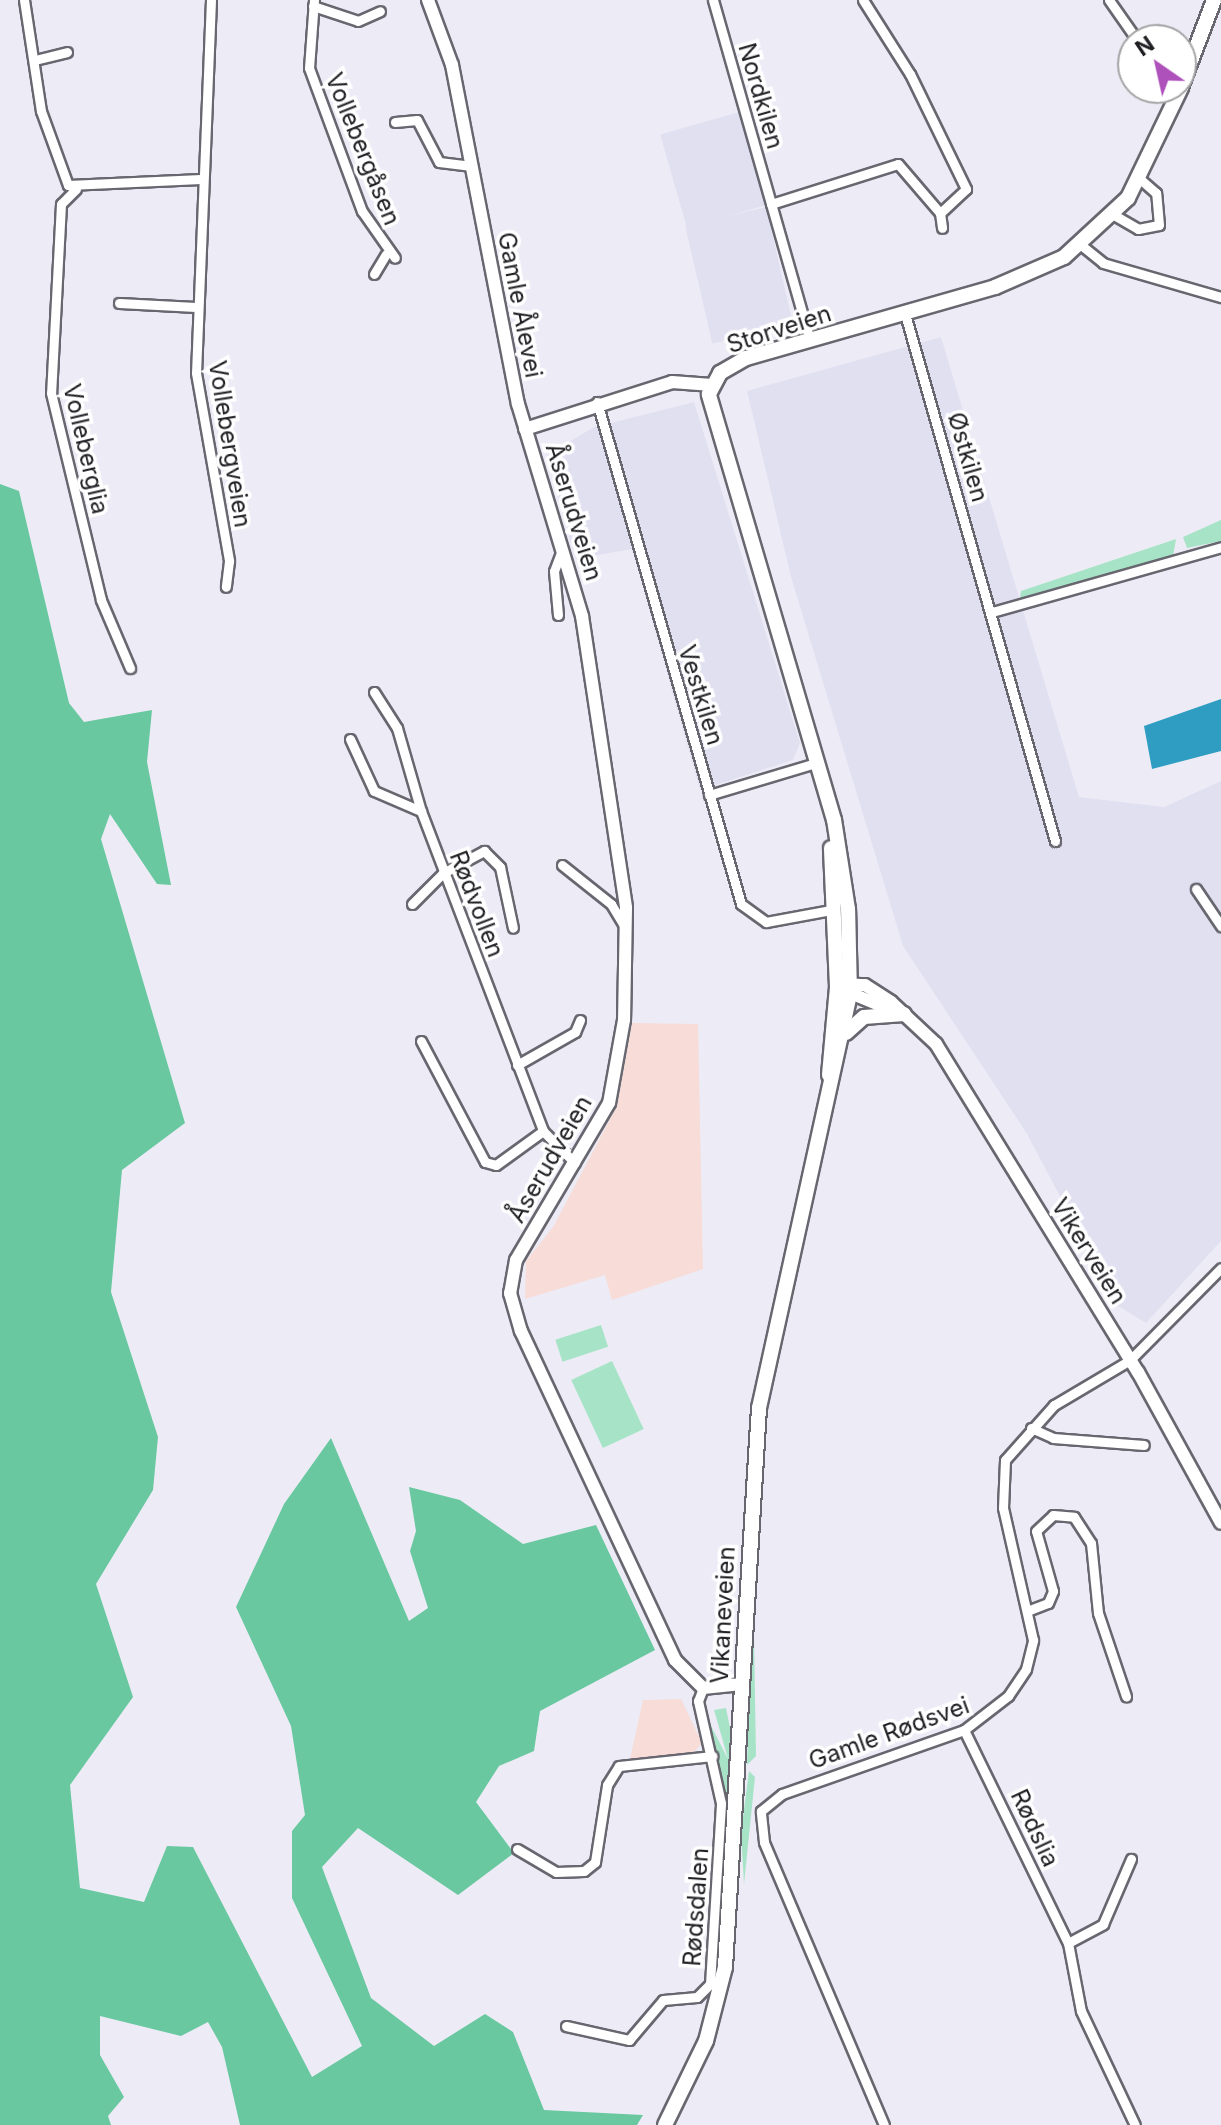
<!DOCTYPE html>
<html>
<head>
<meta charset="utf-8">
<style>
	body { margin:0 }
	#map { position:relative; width:1221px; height:2125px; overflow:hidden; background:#edecf6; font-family:Inter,sans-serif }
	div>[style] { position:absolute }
	.built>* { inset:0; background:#e1e0f1; transform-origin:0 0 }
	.education>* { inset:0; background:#f7dcd8 }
	.green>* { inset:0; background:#a7e4c7; transform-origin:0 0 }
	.forest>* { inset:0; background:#69c8a0 }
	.water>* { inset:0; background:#2e9dc1 }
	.roads { filter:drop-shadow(2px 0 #686770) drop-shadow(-2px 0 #686770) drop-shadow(0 2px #686770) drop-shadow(0 -2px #686770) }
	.street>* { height:9px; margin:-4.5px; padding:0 4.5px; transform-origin:4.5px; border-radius:4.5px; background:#fff }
	.secondary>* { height:12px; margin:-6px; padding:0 6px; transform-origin:6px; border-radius:6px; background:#fff }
	.primary>* { height:14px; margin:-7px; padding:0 7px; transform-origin:7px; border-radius:7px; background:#fff }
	span { translate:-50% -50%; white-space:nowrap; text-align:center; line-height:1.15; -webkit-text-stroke:7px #fff; paint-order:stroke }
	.street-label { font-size:24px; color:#1f1e22 }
	.north { position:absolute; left:1117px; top:24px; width:80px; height:80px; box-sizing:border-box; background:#fff; border:2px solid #a5a5a7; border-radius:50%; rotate:326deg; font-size:22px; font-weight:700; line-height:32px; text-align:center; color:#1f1e22 }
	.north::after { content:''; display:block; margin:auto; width:28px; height:36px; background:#ae51bb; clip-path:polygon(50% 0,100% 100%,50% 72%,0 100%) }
</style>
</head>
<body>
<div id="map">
	<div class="built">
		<i style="left:739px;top:112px;width:97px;height:82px;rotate:74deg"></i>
		<i style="left:766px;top:207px;width:121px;height:83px;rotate:77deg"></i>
		<i style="clip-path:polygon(941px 337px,1079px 797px,1164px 807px,1221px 781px,1221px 1241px,1146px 1323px,1118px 1306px,1027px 1134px,903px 946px,791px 577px,747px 391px)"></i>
		<i style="clip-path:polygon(694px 402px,800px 743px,793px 760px,700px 790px,632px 549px,575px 559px,547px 455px,594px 427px)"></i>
	</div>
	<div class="education">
		<i style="clip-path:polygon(632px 1023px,698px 1024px,703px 1269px,612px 1300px,605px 1275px,525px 1299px,526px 1261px,553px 1227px,617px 1106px)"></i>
		<i style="clip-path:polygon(681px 1699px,702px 1743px,694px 1752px,630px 1759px,643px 1700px)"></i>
	</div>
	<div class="green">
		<i style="clip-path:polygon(1221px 520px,1221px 541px,1187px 548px,1183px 537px)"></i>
		<i style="clip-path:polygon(1176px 539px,1173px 556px,1020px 598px,1021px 591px)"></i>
		<i style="left:601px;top:1325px;width:23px;height:48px;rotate:72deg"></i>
		<i style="left:612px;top:1361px;width:75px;height:45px;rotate:65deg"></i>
		<i style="clip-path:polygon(754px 1636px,756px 1756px,747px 1765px,751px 1636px)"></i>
		<i style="clip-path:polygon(726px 1708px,734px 1747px,722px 1940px,710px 2003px,725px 1797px,704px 1712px,728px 1759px,714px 1710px)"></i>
		<i style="clip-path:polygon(749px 1771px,755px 1777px,744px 1884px,741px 1833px)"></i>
	</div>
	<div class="forest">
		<i style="clip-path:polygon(0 484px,19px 491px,69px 703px,84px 722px,152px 710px,147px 762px,171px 885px,157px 884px,110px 814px,101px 839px,185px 1123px,122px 1170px,111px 1292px,158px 1437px,153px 1490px,96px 1584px,133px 1697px,70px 1785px,80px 1888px,144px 1902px,167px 1846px,193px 1847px,312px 2077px,362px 2046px,292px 1898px,292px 1831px,305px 1815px,291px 1726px,236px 1607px,284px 1504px,331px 1438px,409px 1621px,428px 1608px,410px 1551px,416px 1531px,409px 1487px,460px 1500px,523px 1544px,596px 1525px,655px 1650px,540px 1711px,534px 1751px,499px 1766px,476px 1802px,514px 1853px,458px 1895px,358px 1828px,322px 1867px,371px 1998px,434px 2046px,485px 2014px,513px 2032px,544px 2110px,643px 2115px,637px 2125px,240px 2125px,222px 2047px,208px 2022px,181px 2036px,100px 2016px,100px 2055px,124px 2097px,108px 2116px,111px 2125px,0 2125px)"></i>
	</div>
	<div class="water">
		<i style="clip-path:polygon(1221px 699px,1221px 751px,1152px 769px,1144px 726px)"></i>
	</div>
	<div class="roads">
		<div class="street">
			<i style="left:24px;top:0;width:112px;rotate:81.3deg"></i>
			<i style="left:41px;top:111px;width:79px;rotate:70deg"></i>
			<i style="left:68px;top:185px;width:133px;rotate:-2.6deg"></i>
			<i style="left:211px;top:0;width:373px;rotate:92.3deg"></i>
			<i style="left:196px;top:373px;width:191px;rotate:80deg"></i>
			<i style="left:229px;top:561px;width:26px;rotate:97deg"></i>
			<i style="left:314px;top:0;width:68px;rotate:94.2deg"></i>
			<i style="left:309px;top:68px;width:153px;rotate:69.7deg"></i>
			<i style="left:362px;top:211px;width:57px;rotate:54.9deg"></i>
			<i style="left:713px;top:0;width:354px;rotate:74.1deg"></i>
			<i style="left:863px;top:0;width:88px;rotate:57.6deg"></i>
			<i style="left:910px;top:74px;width:128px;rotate:64deg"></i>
			<i style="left:966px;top:189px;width:35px;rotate:137deg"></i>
			<i style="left:1109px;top:0;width:49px;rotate:55deg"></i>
			<i style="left:313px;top:6px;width:47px;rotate:18.4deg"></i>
			<i style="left:358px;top:21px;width:24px;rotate:-24deg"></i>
			<i style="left:35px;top:60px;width:33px;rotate:-14deg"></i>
			<i style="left:395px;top:122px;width:22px;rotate:-5deg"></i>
			<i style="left:417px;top:120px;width:47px;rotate:62.4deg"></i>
			<i style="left:439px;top:162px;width:33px;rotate:7deg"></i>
			<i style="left:76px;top:189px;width:21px;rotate:135deg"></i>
			<i style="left:61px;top:204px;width:189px;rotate:93deg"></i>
			<i style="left:51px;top:393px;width:213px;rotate:76.4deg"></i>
			<i style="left:101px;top:600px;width:74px;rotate:66.9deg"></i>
			<i style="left:771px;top:204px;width:133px;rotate:-17.5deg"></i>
			<i style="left:898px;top:164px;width:65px;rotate:49.4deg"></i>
			<i style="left:940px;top:213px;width:15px;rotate:82deg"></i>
			<i style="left:1114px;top:215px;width:28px;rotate:30deg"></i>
			<i style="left:1138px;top:229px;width:21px;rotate:-11deg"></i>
			<i style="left:1159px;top:225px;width:32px;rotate:-95deg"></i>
			<i style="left:1156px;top:193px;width:21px;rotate:-139deg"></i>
			<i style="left:1081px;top:245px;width:28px;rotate:39deg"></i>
			<i style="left:1103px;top:263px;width:123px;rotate:16.1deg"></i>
			<i style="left:374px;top:274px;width:23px;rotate:-59deg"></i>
			<i style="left:119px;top:303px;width:77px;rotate:3deg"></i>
			<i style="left:905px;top:314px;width:548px;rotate:74.11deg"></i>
			<i style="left:597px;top:402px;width:522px;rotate:73.99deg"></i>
			<i style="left:741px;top:904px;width:31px;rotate:36deg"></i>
			<i style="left:766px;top:922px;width:66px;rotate:-10.5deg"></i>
			<i style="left:992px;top:612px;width:238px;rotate:-15.8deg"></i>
			<i style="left:558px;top:615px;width:44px;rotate:-95.2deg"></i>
			<i style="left:554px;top:571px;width:22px;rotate:-69deg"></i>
			<i style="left:374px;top:692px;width:43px;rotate:57.4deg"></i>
			<i style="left:397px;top:728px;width:86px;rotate:73.9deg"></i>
			<i style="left:421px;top:811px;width:342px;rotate:69.1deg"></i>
			<i style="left:543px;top:1131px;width:45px;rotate:45deg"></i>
			<i style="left:350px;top:739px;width:57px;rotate:65.2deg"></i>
			<i style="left:374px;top:791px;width:51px;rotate:23.1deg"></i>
			<i style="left:709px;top:795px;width:112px;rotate:-16.7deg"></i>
			<i style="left:562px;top:865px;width:63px;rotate:38.5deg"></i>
			<i style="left:611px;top:904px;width:26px;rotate:59deg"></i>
			<i style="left:1196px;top:889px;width:45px;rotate:56deg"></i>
			<i style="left:412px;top:904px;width:44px;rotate:-45deg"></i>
			<i style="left:443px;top:873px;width:47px;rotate:-28.2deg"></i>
			<i style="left:484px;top:851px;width:23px;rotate:45deg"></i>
			<i style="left:500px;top:867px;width:62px;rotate:78deg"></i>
			<i style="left:421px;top:1041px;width:137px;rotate:62.1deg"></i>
			<i style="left:485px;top:1162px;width:11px;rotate:15deg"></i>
			<i style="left:496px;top:1165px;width:58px;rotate:-35.9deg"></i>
			<i style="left:517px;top:1065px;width:67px;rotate:-29.6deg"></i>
			<i style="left:575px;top:1032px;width:13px;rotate:-67deg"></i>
			<i style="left:1031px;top:1428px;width:24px;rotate:24deg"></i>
			<i style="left:1053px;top:1438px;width:91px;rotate:4.4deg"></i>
			<i style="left:1027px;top:1611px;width:22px;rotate:-21deg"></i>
			<i style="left:1048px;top:1603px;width:13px;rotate:-67deg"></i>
			<i style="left:1053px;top:1591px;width:62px;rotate:-105.8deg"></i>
			<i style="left:1036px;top:1531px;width:23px;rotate:-43deg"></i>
			<i style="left:1053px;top:1515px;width:21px;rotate:5deg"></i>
			<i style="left:1074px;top:1517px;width:31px;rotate:57deg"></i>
			<i style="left:1091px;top:1543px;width:70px;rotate:84.3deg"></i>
			<i style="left:1098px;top:1613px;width:88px;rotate:71.4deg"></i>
			<i style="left:964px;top:1730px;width:237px;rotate:64deg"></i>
			<i style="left:1068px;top:1943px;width:40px;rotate:-28deg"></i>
			<i style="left:1103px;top:1924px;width:71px;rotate:-66.7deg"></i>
			<i style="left:517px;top:1849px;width:45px;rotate:30.5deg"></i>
			<i style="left:556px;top:1872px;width:28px;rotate:-2deg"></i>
			<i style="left:584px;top:1871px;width:14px;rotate:-39deg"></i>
			<i style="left:595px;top:1862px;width:78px;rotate:-81.1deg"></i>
			<i style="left:607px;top:1785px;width:22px;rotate:-58deg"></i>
			<i style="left:619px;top:1766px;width:94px;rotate:-6.1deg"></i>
			<i style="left:1068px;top:1943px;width:69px;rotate:79.2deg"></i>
			<i style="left:1081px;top:2011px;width:126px;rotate:64.7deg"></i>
			<i style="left:566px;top:2026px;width:65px;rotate:12.5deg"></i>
			<i style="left:629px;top:2040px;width:52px;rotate:-49.6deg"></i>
			<i style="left:663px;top:2000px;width:34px;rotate:-5deg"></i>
			<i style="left:697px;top:1997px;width:18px;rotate:-45deg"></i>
			<i style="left:710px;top:1984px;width:181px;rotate:-86.5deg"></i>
			<i style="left:721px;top:1803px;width:105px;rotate:-102.7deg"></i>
			<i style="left:698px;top:1701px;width:14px;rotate:-69deg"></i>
			<i style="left:884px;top:2125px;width:307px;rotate:-113deg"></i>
			<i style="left:764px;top:1842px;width:31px;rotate:-96deg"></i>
			<i style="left:761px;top:1811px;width:27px;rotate:-39deg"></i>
			<i style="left:782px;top:1794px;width:193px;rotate:-19.4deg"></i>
			<i style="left:964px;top:1730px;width:56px;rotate:-37.7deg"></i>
			<i style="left:1008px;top:1696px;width:32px;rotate:-56deg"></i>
			<i style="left:1026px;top:1669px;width:30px;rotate:-76deg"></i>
			<i style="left:1033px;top:1640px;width:135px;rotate:-102.8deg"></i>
			<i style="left:1003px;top:1508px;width:48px;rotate:-87.6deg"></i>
			<i style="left:1005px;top:1460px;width:74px;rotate:-48.3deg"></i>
			<i style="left:1054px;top:1405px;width:88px;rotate:-30.6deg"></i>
			<i style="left:1130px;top:1360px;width:129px;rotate:-45.3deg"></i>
		</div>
		<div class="secondary">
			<i style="left:428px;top:0;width:69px;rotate:69.7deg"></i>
			<i style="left:452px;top:65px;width:345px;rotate:79deg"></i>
			<i style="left:518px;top:404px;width:221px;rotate:73.2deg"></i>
			<i style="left:582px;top:616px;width:295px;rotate:81.4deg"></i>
			<i style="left:626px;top:908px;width:112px;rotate:91deg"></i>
			<i style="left:624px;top:1020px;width:84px;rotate:100.2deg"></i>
			<i style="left:609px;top:1103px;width:182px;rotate:120.6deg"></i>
			<i style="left:516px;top:1260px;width:34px;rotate:100deg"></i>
			<i style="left:510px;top:1293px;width:40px;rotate:74deg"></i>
			<i style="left:521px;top:1331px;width:363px;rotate:64.9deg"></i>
			<i style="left:675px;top:1660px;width:40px;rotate:45deg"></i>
			<i style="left:703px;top:1688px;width:39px;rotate:-6deg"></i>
			<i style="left:525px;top:429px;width:154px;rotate:-17.7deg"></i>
			<i style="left:672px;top:382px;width:40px;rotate:4.3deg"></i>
			<i style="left:843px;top:984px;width:22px;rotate:3deg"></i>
			<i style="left:865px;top:985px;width:31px;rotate:33deg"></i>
			<i style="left:891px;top:1002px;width:62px;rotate:43deg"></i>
			<i style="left:936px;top:1044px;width:385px;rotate:58.4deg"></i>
			<i style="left:1138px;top:1372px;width:172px;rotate:61.2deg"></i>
			<i style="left:843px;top:990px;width:57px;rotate:22.5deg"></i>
		</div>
		<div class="primary">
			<i style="left:1181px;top:87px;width:93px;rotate:-69.2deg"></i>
			<i style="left:846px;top:1033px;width:24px;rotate:-42deg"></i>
			<i style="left:864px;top:1017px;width:40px;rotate:-4.3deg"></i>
			<i style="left:829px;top:1075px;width:88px;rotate:-84.8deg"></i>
			<i style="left:837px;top:987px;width:139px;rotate:-92.5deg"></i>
			<i style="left:665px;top:2125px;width:93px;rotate:-64deg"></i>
			<i style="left:706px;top:2041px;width:76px;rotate:-75.6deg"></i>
			<i style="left:725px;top:1967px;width:560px;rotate:-86.52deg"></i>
			<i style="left:759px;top:1408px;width:424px;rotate:-77.6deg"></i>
			<i style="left:850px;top:994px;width:85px;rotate:-91.3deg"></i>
			<i style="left:848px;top:909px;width:90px;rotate:-98.9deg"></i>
			<i style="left:834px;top:820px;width:444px;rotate:-106.4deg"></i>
			<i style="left:709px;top:394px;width:24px;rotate:-62deg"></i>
			<i style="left:720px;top:373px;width:30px;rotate:-30deg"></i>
			<i style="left:746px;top:358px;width:259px;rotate:-15.9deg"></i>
			<i style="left:995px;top:287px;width:75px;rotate:-23.5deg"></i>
			<i style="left:1064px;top:257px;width:87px;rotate:-42.7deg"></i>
			<i style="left:1128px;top:198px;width:122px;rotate:-64.3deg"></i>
		</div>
	</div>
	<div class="street-label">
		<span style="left:761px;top:96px;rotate:74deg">Nordkilen</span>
		<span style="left:363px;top:149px;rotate:68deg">Vollebergåsen</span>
		<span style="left:520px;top:305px;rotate:79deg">Gamle Ålevei</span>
		<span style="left:779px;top:329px;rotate:-18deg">Storveien</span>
		<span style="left:230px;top:444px;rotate:81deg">Vollebergveien</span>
		<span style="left:86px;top:449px;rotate:77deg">Volleberglia</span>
		<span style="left:968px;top:457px;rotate:74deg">Østkilen</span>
		<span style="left:574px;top:512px;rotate:73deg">Åserudveien</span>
		<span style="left:701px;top:695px;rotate:73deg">Vestkilen</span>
		<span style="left:477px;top:904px;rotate:69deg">Rødvollen</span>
		<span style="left:550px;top:1159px;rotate:-60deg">Åserudveien</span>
		<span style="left:1089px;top:1251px;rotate:58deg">Vikerveien</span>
		<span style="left:723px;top:1615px;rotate:-87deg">Vikaneveien</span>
		<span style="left:889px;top:1733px;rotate:-20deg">Gamle Rødsvei</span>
		<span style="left:1035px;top:1828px;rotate:65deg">Rødslia</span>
		<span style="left:696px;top:1907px;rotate:-86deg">Rødsdalen</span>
	</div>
	<div class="north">N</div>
</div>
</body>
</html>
